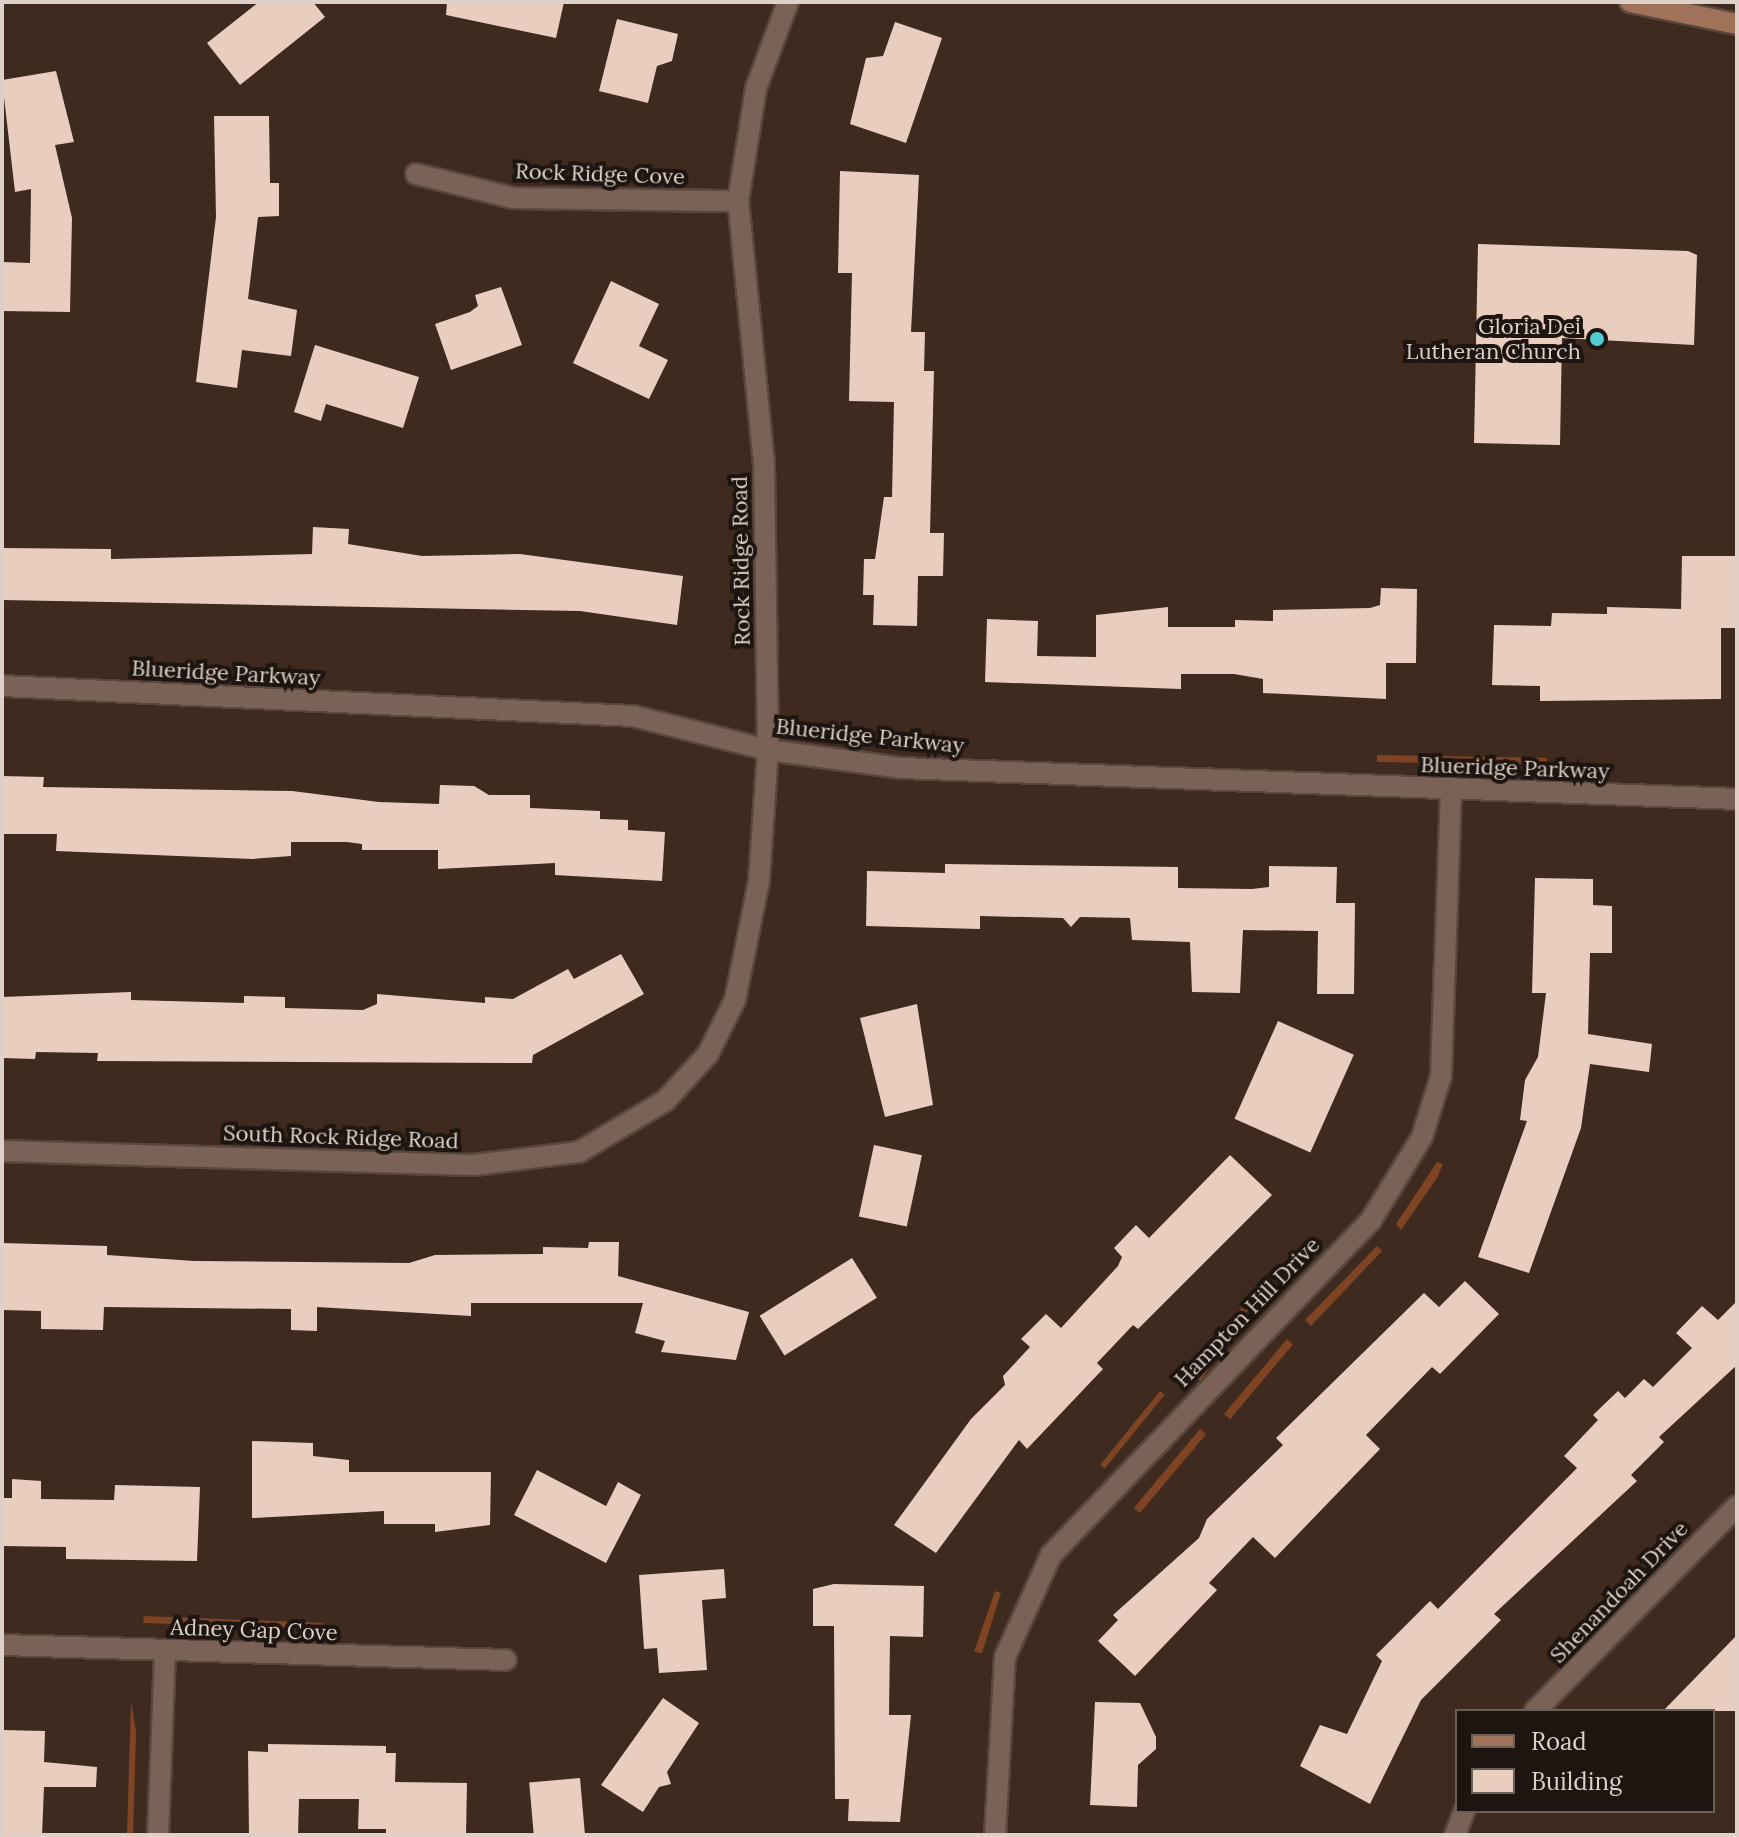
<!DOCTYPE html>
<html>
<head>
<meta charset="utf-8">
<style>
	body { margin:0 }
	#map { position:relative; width:1739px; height:1837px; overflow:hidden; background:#3e2a1f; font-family:Lora,serif }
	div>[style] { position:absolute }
	.green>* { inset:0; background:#7f4424; transform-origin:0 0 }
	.building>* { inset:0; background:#e9cec0; transform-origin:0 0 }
	.roads { filter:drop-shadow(2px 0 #59473e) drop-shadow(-2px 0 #59473e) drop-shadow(0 2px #59473e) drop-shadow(0 -2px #59473e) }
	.street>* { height:20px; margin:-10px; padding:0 10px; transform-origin:10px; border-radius:10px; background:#7a6256 }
	.secondary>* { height:20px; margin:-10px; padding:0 10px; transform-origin:10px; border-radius:10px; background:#a0725a }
	.dots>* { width:22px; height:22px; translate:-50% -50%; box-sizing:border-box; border:4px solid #1e1510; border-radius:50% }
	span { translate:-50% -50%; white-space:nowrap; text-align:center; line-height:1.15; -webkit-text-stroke:8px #1e1510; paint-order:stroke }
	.street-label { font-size:22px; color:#ddd0c9 }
	.poi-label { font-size:22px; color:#ddd0c9 }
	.right { translate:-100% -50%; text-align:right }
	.frame { position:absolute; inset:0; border:4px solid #ddd0c9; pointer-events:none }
	.legend { position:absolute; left:1455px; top:1709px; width:260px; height:104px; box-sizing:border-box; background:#1e1510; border:2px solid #6a605a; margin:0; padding:10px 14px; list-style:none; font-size:24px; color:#ddd0c9 }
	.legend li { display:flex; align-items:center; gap:16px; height:40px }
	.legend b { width:40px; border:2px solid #6a605a }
</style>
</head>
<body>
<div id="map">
	<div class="green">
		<i style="left:1377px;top:755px;width:170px;height:7px;rotate:1deg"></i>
		<i style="clip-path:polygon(1437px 1162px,1443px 1164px,1437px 1178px,1401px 1230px,1396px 1224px)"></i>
		<i style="clip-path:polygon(1377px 1246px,1382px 1251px,1311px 1326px,1305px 1320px)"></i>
		<i style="left:1244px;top:1304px;width:7px;height:88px;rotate:34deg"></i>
		<i style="left:1287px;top:1339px;width:8px;height:98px;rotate:40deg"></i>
		<i style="left:1160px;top:1391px;width:6px;height:95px;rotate:39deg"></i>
		<i style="left:1200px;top:1429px;width:8px;height:103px;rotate:40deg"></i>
		<i style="clip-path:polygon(995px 1591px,1001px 1593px,982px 1653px,974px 1652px)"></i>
		<i style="clip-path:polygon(144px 1616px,323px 1623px,323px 1629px,143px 1623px)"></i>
		<i style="clip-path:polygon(131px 1701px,136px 1732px,133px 1835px,127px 1835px)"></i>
	</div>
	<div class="building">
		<i style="clip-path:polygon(259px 2px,313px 2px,325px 17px,240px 85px,207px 43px)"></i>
		<i style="clip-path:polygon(447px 2px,564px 2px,556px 38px,446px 15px)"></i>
		<i style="clip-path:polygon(617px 19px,678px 34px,672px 61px,657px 66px,648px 103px,599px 91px)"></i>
		<i style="clip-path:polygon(895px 22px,942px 38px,906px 143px,850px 124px,866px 58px,883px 56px)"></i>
		<i style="clip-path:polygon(56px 71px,74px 142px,55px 145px,72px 218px,70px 312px,2px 311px,2px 262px,30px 263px,31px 189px,15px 192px,2px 80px)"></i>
		<i style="clip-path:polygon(214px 116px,269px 116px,270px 183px,279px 183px,279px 216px,258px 217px,248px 299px,297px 310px,291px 356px,242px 350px,237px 388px,196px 382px,216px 217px)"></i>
		<i style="clip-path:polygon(840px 171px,919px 175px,911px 332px,925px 332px,924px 371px,934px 371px,930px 533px,944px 533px,943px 576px,918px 576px,917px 626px,873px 625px,874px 595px,863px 595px,864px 559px,875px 559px,884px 497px,892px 497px,894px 402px,849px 401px,852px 273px,838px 273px)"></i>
		<i style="clip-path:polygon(1478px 244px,1688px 251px,1697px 255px,1694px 345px,1562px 338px,1560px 445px,1474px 443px)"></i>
		<i style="clip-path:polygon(611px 281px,659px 304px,639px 346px,668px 360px,649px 399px,573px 363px)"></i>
		<i style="clip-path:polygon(501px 287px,522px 345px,451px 370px,435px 324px,470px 312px,478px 306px,475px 295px)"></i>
		<i style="clip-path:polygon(315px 345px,419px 377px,403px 428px,326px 404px,321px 421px,294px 412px)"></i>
		<i style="clip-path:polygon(313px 527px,349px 529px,348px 544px,422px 556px,520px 554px,683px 576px,677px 625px,580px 611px,2px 600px,2px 548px,111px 549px,111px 559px,312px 554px)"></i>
		<i style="clip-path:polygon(1682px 556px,1737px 556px,1737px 628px,1721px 628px,1721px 699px,1540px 701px,1540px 686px,1492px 685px,1494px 625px,1551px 626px,1552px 613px,1607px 614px,1607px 607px,1681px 609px)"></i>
		<i style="clip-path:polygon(1381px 588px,1417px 589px,1416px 663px,1386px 663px,1386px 699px,1263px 693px,1263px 679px,1234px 674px,1181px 674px,1181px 689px,985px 682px,987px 619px,1038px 621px,1037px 656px,1096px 657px,1096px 615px,1168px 607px,1168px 627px,1235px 627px,1235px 620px,1273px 621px,1273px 610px,1370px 608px,1380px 605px)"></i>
		<i style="clip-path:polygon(2px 776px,44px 777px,43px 787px,292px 791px,379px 802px,439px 804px,440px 785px,474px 786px,489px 795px,530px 795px,530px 808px,600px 811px,600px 819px,628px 820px,628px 830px,665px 832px,662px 881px,555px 875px,555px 863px,438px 869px,438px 850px,362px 850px,362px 844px,347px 842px,291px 842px,291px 856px,252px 859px,56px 851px,57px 834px,2px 834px)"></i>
		<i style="clip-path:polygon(945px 864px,1178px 867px,1178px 888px,1252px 889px,1269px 887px,1269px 866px,1337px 867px,1336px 903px,1355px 903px,1354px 994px,1317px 994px,1318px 931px,1243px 930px,1240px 993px,1192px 992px,1190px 942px,1132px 940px,1130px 918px,1080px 917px,1071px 927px,1063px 918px,980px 916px,980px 929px,866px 926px,867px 871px,945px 873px)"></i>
		<i style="clip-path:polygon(1535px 878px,1593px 879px,1593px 905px,1612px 906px,1612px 953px,1590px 953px,1588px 1034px,1652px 1044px,1649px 1072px,1590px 1064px,1581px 1128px,1529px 1273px,1478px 1257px,1527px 1121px,1520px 1120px,1525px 1080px,1538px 1057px,1546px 993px,1532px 993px)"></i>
		<i style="clip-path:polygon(621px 954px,644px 994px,533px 1055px,532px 1063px,97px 1061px,98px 1053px,36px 1052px,35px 1059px,2px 1058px,2px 997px,131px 992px,131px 1000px,244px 1003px,244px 996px,285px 997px,285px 1008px,363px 1010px,377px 1004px,377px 994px,485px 1003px,485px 997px,513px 999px,568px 969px,574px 979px)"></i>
		<i style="clip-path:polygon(917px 1004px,933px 1105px,885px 1117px,860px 1018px)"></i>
		<i style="left:1278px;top:1021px;width:83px;height:107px;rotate:24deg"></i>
		<i style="left:874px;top:1145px;width:49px;height:73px;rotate:12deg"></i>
		<i style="clip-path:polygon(1230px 1155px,1272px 1195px,1138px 1329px,1133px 1325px,1097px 1363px,1103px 1369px,1027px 1449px,1019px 1440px,936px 1553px,894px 1525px,971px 1419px,1005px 1385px,1003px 1376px,1030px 1347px,1021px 1339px,1046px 1314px,1061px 1328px,1118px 1266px,1122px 1257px,1114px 1248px,1136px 1225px,1149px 1238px)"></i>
		<i style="clip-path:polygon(589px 1242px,619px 1242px,618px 1276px,749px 1312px,736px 1360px,661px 1352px,665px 1341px,635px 1333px,643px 1303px,471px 1303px,471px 1316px,317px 1307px,317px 1331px,291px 1330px,291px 1309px,104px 1307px,103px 1330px,41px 1329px,41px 1311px,2px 1310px,2px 1243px,107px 1246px,107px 1255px,194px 1261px,409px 1263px,435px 1255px,543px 1254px,543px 1247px,588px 1248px)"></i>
		<i style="left:852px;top:1258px;width:47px;height:109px;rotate:58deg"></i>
		<i style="clip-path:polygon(1465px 1281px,1499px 1314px,1440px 1374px,1432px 1367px,1366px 1435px,1380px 1449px,1275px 1558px,1253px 1537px,1209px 1583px,1217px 1590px,1135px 1676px,1098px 1641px,1118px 1620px,1113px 1615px,1199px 1538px,1207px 1519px,1283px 1445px,1276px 1438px,1424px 1293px,1439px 1307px)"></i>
		<i style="clip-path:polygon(1737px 1301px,1737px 1365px,1659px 1437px,1664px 1442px,1631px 1475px,1637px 1481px,1494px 1614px,1501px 1620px,1421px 1700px,1370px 1804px,1300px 1766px,1320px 1725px,1347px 1734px,1382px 1661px,1376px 1655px,1430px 1601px,1438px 1609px,1577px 1468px,1564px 1456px,1598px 1420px,1593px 1415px,1618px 1391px,1625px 1398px,1644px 1379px,1653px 1387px,1692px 1348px,1676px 1333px,1702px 1306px,1718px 1320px)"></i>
		<i style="clip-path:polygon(252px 1441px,313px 1443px,313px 1456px,349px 1460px,349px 1472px,491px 1472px,490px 1525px,435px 1532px,435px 1524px,384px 1524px,384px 1511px,252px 1518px)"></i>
		<i style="clip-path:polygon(537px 1470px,606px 1506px,618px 1482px,641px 1495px,606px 1563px,514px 1515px)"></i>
		<i style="clip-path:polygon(12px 1479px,41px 1481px,41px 1499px,114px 1500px,115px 1485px,200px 1487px,197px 1561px,66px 1559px,66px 1547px,2px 1546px,2px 1498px,12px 1498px)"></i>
		<i style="clip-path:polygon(724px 1569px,726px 1598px,702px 1600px,707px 1670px,659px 1673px,657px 1648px,644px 1649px,639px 1575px)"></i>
		<i style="clip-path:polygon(834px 1584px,924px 1586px,923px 1637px,890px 1636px,889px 1715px,911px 1715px,900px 1822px,848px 1821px,849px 1799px,835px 1799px,834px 1626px,813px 1626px,813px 1589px)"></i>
		<i style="clip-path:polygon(1737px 1635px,1737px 1711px,1663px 1711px)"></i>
		<i style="clip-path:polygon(663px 1698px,699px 1723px,667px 1772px,671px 1784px,659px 1787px,643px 1812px,601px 1785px)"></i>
		<i style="clip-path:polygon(1095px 1702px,1140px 1703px,1156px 1737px,1156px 1749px,1138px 1765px,1137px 1807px,1090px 1805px)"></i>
		<i style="clip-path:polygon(2px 1730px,45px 1731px,44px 1762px,97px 1767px,96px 1787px,44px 1787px,42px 1835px,2px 1835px)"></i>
		<i style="clip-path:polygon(268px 1744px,386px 1746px,386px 1753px,396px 1753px,395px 1782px,467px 1783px,466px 1835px,386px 1835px,386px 1829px,358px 1829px,359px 1799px,299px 1799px,298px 1835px,249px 1835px,248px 1751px,268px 1752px)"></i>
		<i style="left:580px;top:1778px;width:57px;height:51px;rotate:85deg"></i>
	</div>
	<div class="roads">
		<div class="street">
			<i style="left:416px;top:174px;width:100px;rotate:13.9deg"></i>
			<i style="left:513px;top:198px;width:225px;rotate:0.8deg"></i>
			<i style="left:2px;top:686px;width:632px;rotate:2.72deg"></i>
			<i style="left:633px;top:716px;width:139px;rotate:14.1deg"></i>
			<i style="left:768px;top:750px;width:134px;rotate:7.7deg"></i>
			<i style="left:901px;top:768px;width:837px;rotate:2.12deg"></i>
			<i style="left:2px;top:1151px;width:472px;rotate:1.7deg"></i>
			<i style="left:474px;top:1165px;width:106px;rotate:-7.1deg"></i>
			<i style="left:579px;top:1152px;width:100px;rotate:-30.7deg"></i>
			<i style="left:665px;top:1101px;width:64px;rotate:-47.5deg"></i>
			<i style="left:708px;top:1054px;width:60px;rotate:-63.4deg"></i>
			<i style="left:735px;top:1000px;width:121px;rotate:-78.6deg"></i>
			<i style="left:759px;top:881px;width:131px;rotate:-86.1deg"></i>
			<i style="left:768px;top:750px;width:286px;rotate:-90.8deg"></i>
			<i style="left:764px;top:464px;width:264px;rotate:-95.6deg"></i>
			<i style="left:738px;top:201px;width:114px;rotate:-80.9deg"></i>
			<i style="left:756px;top:88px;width:92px;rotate:-69.6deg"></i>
			<i style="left:2px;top:1645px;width:504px;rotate:1.7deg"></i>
			<i style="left:1535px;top:1711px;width:288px;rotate:-45.4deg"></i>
			<i style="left:158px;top:1835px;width:184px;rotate:-87.8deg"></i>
			<i style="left:995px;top:1835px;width:178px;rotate:-86.8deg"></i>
			<i style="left:1005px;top:1657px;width:112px;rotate:-65.7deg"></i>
			<i style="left:1051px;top:1555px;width:463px;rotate:-46.3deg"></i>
			<i style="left:1371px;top:1220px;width:97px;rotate:-58.4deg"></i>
			<i style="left:1422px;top:1137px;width:64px;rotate:-72.7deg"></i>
			<i style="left:1441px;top:1076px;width:286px;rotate:-88deg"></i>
			<i style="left:1455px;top:1835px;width:26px;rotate:-69deg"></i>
		</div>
		<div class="secondary">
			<i style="left:1630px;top:2px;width:109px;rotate:11.6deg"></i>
		</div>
	</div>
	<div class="dots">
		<i style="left:1597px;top:339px;background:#52ccd0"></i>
	</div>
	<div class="street-label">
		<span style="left:600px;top:174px;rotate:2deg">Rock Ridge Cove</span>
		<span style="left:741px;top:561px;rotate:-91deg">Rock Ridge Road</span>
		<span style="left:226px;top:673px;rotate:3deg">Blueridge Parkway</span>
		<span style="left:870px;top:736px;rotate:6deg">Blueridge Parkway</span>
		<span style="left:1515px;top:768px;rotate:2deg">Blueridge Parkway</span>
		<span style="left:341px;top:1137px;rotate:2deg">South Rock Ridge Road</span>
		<span style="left:1247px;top:1312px;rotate:-46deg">Hampton Hill Drive</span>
		<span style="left:1619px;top:1592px;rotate:-46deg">Shenandoah Drive</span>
		<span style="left:254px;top:1630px;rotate:2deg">Adney Gap Cove</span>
	</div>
	<div class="poi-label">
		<span class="right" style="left:1581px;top:339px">Gloria Dei<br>Lutheran Church</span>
	</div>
	<div class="frame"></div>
	<ul class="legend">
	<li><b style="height:10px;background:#a0725a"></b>Road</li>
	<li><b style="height:22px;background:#e9cec0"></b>Building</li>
	</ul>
</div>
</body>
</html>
